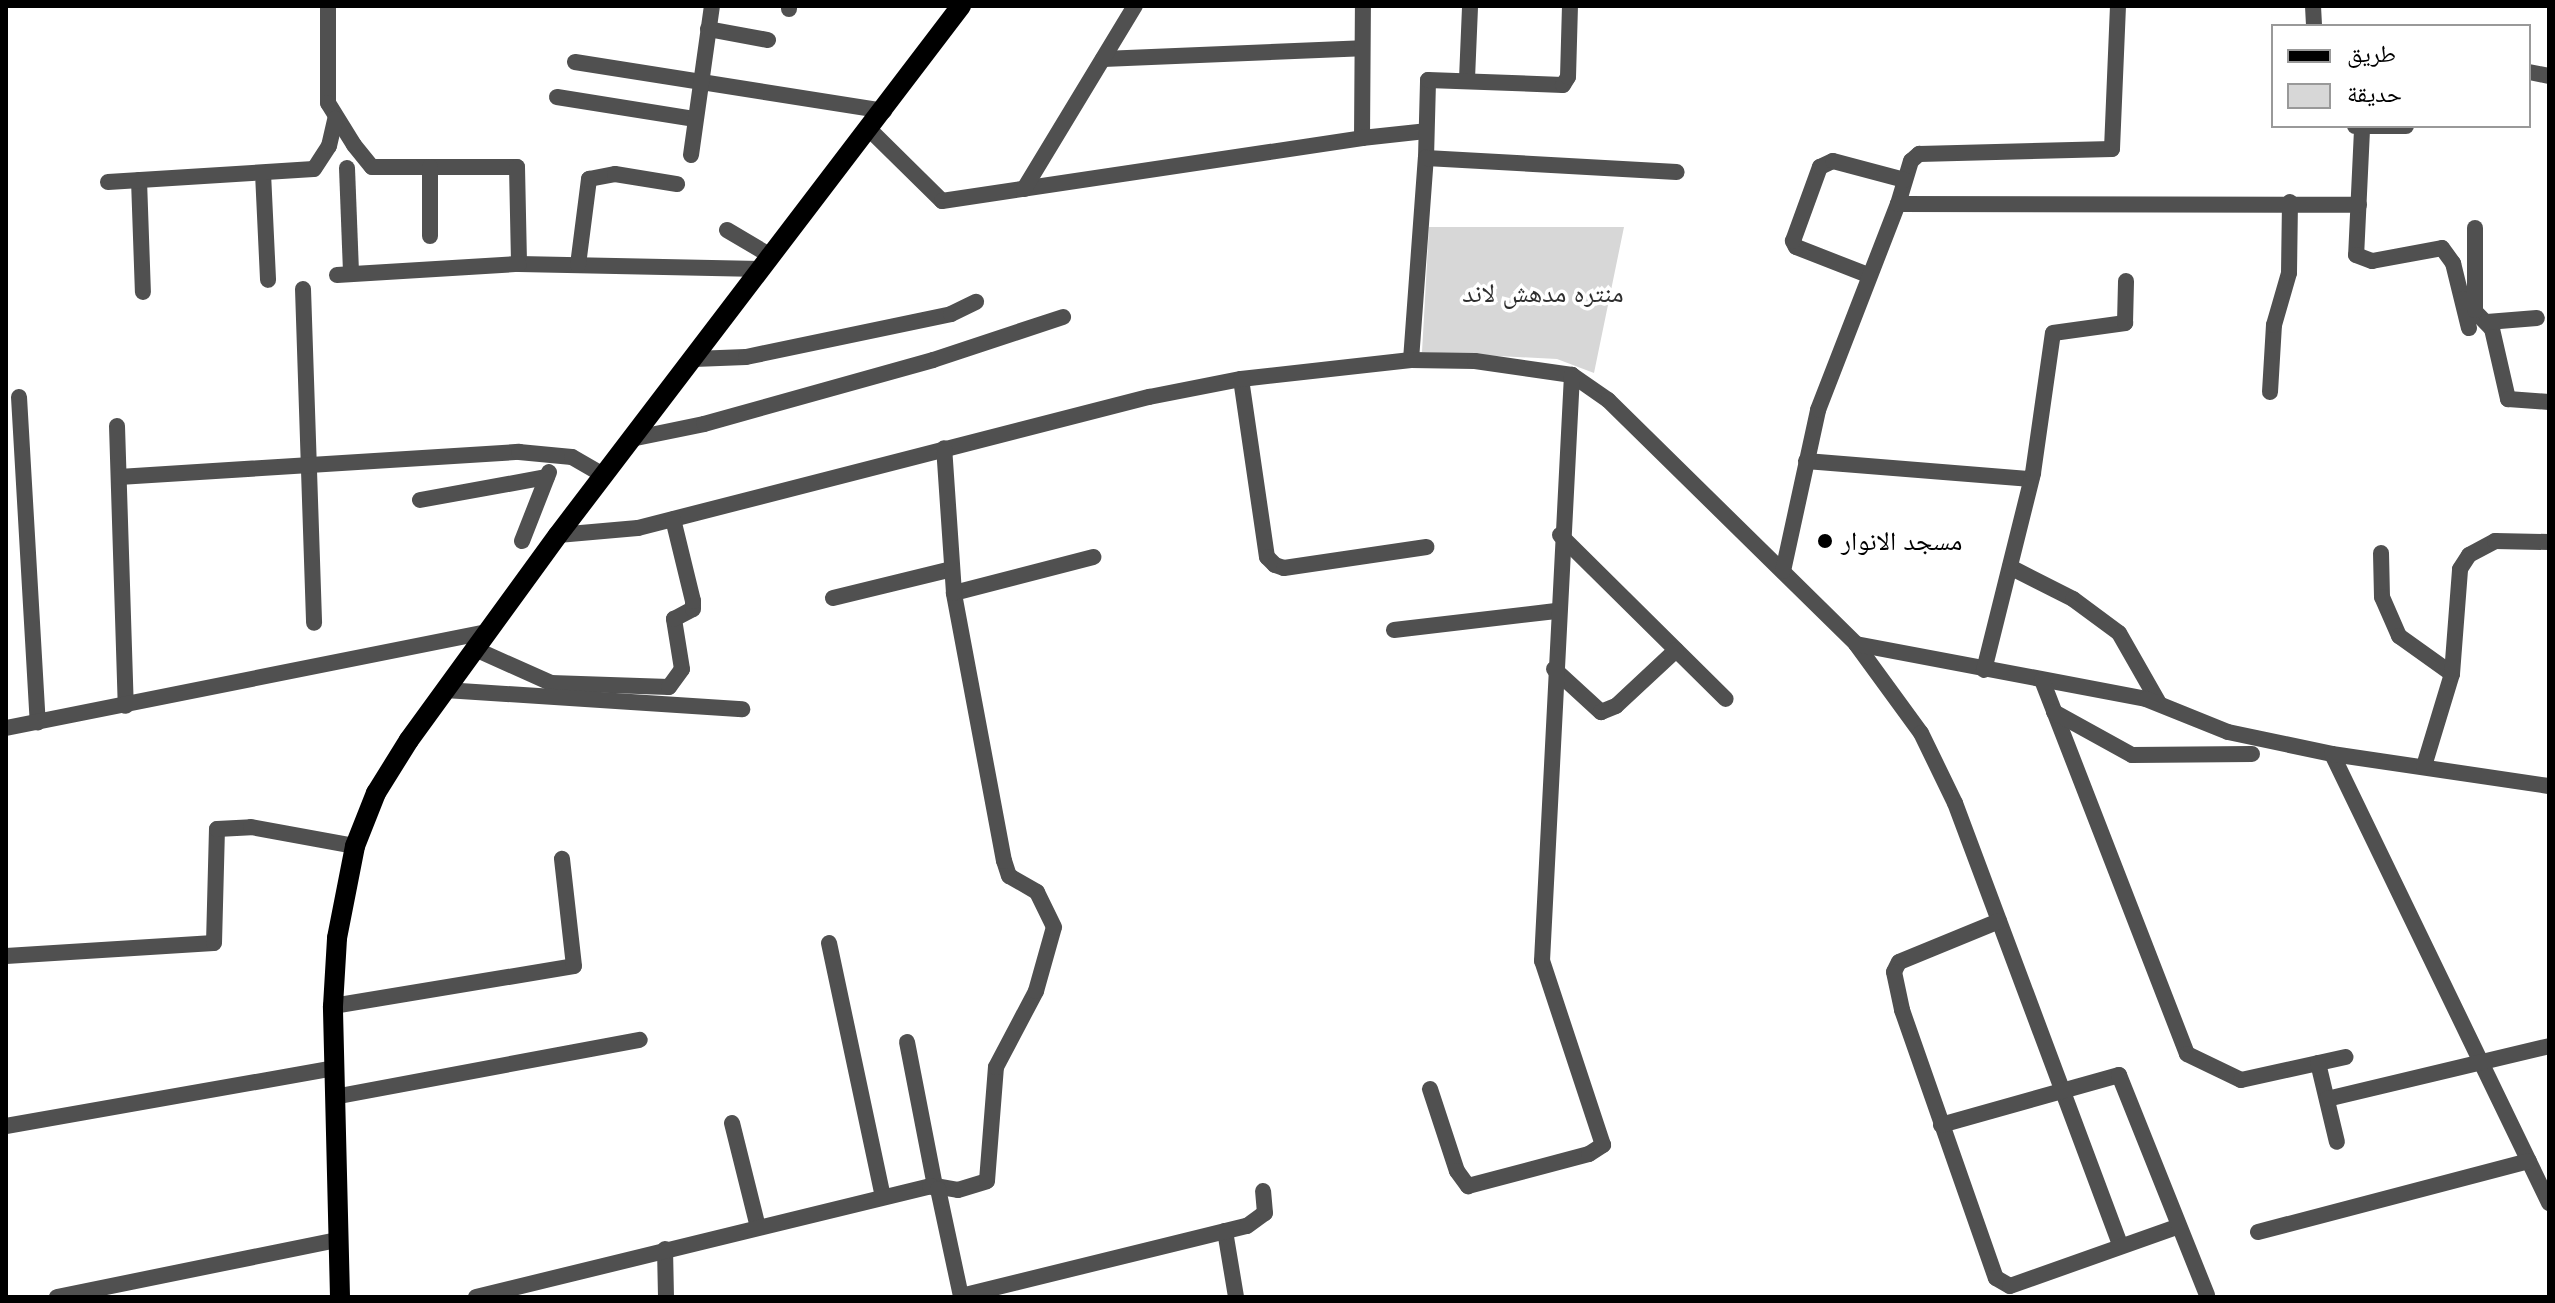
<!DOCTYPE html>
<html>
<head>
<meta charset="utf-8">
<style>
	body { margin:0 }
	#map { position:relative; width:2555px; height:1303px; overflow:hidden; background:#fff; font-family:Inter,"Noto Naskh Arabic",sans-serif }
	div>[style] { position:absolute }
	.green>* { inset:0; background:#d7d7d7 }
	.minor>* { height:16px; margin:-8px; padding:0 8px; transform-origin:8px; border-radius:8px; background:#505050 }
	.major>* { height:20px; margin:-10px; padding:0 10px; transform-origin:10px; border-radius:10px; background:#000 }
	.dots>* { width:22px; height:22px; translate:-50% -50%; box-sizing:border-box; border:4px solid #fff; border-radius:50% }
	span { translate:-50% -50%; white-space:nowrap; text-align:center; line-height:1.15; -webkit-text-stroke:7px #fff; paint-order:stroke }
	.park-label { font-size:26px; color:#2e2e2e }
	.poi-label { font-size:26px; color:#000 }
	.left { translate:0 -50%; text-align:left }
	.frame { position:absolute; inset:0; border:8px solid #000; pointer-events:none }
	.legend { position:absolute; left:2271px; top:24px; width:260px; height:104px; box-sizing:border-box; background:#fff; border:2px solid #999; margin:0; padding:10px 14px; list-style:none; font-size:24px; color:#000 }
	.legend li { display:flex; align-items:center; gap:16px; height:40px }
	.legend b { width:40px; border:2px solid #999 }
</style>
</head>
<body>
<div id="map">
	<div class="green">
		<i style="clip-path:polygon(1429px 227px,1624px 227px,1594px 373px,1557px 359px,1422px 352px)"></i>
	</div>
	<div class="minor">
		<i style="left:328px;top:6px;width:97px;rotate:90deg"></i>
		<i style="left:328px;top:103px;width:49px;rotate:58.2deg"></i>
		<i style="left:354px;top:145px;width:28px;rotate:51deg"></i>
		<i style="left:372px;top:167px;width:145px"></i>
		<i style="left:517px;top:167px;width:97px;rotate:88.8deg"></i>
		<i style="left:519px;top:264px;width:241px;rotate:1.2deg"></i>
		<i style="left:2313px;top:6px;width:20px;rotate:87deg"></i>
		<i style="left:789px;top:9px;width:3px;rotate:-90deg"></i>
		<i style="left:708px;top:29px;width:61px;rotate:10.4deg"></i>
		<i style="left:1103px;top:59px;width:259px;rotate:-2.4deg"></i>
		<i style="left:575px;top:62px;width:313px;rotate:9deg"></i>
		<i style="left:2529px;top:72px;width:20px;rotate:11deg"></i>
		<i style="left:1467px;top:79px;width:73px;rotate:-87.6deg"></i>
		<i style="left:557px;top:97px;width:140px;rotate:9.1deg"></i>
		<i style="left:2355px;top:126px;width:51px"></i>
		<i style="left:870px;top:130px;width:101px;rotate:44.6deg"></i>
		<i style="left:942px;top:201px;width:425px;rotate:-8.5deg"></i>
		<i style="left:1362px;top:138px;width:132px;rotate:-89.6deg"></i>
		<i style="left:2362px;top:130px;width:125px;rotate:92.7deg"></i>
		<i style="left:2356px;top:255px;width:17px;rotate:21deg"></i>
		<i style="left:2372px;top:261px;width:71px;rotate:-10.5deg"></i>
		<i style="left:2442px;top:248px;width:19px;rotate:54deg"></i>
		<i style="left:2453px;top:263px;width:67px;rotate:76.2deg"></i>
		<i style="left:1362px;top:138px;width:64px;rotate:-6.2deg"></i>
		<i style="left:691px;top:155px;width:150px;rotate:-82deg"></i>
		<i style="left:1426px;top:158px;width:78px;rotate:-88.5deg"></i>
		<i style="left:1428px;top:80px;width:135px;rotate:2.1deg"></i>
		<i style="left:1563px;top:85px;width:9px;rotate:-58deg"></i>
		<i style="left:1568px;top:77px;width:71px;rotate:-88.4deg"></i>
		<i style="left:430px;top:167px;width:69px;rotate:90deg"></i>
		<i style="left:347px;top:168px;width:106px;rotate:87.8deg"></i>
		<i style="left:263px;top:173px;width:107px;rotate:87.3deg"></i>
		<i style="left:139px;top:180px;width:112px;rotate:88deg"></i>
		<i style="left:108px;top:182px;width:206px;rotate:-3.6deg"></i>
		<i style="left:314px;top:169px;width:27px;rotate:-57deg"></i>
		<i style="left:329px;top:146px;width:28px;rotate:-77deg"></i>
		<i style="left:1024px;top:189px;width:214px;rotate:-58.8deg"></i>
		<i style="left:1898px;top:204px;width:45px;rotate:-73.2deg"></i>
		<i style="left:1911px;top:161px;width:11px;rotate:-41deg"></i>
		<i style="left:1919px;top:154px;width:193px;rotate:-1.5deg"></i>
		<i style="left:2112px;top:149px;width:143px;rotate:-87.6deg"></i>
		<i style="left:727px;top:230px;width:51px;rotate:30.6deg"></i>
		<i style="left:578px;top:265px;width:87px;rotate:-82.7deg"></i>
		<i style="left:589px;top:179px;width:26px;rotate:-11deg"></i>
		<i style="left:615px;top:174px;width:63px;rotate:9.2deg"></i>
		<i style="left:337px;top:275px;width:182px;rotate:-3.5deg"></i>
		<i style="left:1868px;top:275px;width:77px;rotate:-158.7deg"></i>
		<i style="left:1796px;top:247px;width:7px;rotate:-117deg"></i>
		<i style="left:1793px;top:241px;width:79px;rotate:-70deg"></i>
		<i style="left:1820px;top:167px;width:14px;rotate:-25deg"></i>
		<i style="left:1833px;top:161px;width:74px;rotate:14.8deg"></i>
		<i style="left:303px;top:289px;width:334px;rotate:88.1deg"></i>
		<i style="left:2463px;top:299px;width:42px;rotate:46deg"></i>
		<i style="left:2492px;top:329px;width:72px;rotate:77.1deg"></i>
		<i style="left:2508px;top:399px;width:41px;rotate:4.2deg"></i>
		<i style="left:2475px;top:310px;width:82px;rotate:-90deg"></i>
		<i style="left:2487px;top:322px;width:50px;rotate:-4.6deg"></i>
		<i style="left:694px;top:359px;width:52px;rotate:-2.2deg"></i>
		<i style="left:746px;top:357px;width:209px;rotate:-11.8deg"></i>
		<i style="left:951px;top:314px;width:28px;rotate:-26deg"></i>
		<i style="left:1411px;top:360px;width:203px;rotate:-85.8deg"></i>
		<i style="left:1426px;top:158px;width:251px;rotate:3.2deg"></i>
		<i style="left:1241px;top:379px;width:180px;rotate:81.7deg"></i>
		<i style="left:1267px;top:557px;width:11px;rotate:45deg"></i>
		<i style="left:1275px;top:565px;width:9px;rotate:18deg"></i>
		<i style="left:1284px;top:568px;width:144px;rotate:-8.4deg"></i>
		<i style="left:2270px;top:392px;width:67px;rotate:-86.6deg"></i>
		<i style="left:2274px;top:325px;width:54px;rotate:-73.9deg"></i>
		<i style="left:2289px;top:273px;width:71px;rotate:-89.2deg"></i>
		<i style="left:19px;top:397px;width:326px;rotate:86.7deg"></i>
		<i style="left:117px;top:426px;width:280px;rotate:88.2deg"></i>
		<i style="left:636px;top:438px;width:69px;rotate:-11.6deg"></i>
		<i style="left:704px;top:424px;width:238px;rotate:-15.6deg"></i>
		<i style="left:933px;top:360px;width:137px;rotate:-18.3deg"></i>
		<i style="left:1806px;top:461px;width:226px;rotate:4.6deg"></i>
		<i style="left:119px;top:477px;width:401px;rotate:-3.6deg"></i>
		<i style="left:519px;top:452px;width:53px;rotate:5.4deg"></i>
		<i style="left:572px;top:457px;width:38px;rotate:30deg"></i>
		<i style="left:420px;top:500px;width:129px;rotate:-10.3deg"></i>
		<i style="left:558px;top:535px;width:80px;rotate:-5deg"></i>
		<i style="left:638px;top:528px;width:528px;rotate:-14.38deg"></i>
		<i style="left:1149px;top:397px;width:94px;rotate:-11.1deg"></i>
		<i style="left:1241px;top:379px;width:171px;rotate:-6.4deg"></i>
		<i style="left:1411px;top:360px;width:64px;rotate:0.9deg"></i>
		<i style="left:1475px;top:361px;width:98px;rotate:8.2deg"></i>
		<i style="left:1572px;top:375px;width:44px;rotate:34.8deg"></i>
		<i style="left:1608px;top:400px;width:348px;rotate:44.5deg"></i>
		<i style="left:1856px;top:644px;width:110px;rotate:53.9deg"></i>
		<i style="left:1921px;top:733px;width:78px;rotate:64.1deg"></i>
		<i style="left:1955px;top:803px;width:472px;rotate:69.5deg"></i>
		<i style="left:1560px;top:535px;width:233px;rotate:44.7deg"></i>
		<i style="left:522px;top:541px;width:74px;rotate:-68.6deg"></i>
		<i style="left:2381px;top:553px;width:44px;rotate:88.7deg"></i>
		<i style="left:2382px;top:597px;width:43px;rotate:66.4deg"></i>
		<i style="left:2399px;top:636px;width:65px;rotate:35.6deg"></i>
		<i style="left:2010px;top:567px;width:71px;rotate:26.9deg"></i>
		<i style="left:2073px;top:599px;width:57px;rotate:36.5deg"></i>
		<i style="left:2119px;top:633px;width:81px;rotate:60.3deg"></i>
		<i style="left:1783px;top:571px;width:165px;rotate:-77.7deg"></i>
		<i style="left:1818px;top:410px;width:221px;rotate:-68.8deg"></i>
		<i style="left:1898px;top:204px;width:461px;rotate:0.1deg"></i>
		<i style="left:954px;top:593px;width:144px;rotate:-14.5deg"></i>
		<i style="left:833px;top:598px;width:122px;rotate:-13.7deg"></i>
		<i style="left:1394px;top:630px;width:163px;rotate:-6.7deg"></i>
		<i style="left:1856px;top:644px;width:295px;rotate:10.7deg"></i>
		<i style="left:2146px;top:699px;width:88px;rotate:21.9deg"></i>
		<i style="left:2228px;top:732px;width:106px;rotate:11.9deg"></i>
		<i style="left:2332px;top:754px;width:499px;rotate:64.2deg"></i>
		<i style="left:475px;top:649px;width:83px;rotate:24.1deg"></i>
		<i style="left:551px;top:683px;width:118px;rotate:1.9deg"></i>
		<i style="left:669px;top:687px;width:22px;rotate:-54deg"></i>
		<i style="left:682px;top:669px;width:51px;rotate:-99.1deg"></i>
		<i style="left:674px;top:619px;width:21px;rotate:-28deg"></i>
		<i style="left:693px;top:609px;width:8px;rotate:-90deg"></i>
		<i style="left:693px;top:601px;width:84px;rotate:-103.7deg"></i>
		<i style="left:1554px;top:669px;width:64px;rotate:42.5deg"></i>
		<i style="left:1601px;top:712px;width:16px;rotate:-22deg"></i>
		<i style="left:1616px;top:706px;width:82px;rotate:-43deg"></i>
		<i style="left:1984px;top:670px;width:203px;rotate:-76deg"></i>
		<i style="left:2033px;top:473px;width:141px;rotate:-81.9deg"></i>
		<i style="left:2053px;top:333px;width:73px;rotate:-7.9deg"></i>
		<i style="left:2125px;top:323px;width:42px;rotate:-88.6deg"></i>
		<i style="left:2042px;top:680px;width:401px;rotate:68.8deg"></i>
		<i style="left:2187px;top:1054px;width:60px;rotate:25.7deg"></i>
		<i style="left:2241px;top:1080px;width:107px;rotate:-12.4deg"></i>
		<i style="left:445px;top:690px;width:298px;rotate:3.7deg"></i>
		<i style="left:2054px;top:712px;width:89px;rotate:28.9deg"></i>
		<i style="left:2132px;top:755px;width:120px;rotate:-0.5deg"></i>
		<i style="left:6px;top:728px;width:490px;rotate:-11.3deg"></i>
		<i style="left:2332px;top:754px;width:219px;rotate:8.4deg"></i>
		<i style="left:2424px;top:766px;width:96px;rotate:-73.1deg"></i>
		<i style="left:2452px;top:674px;width:105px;rotate:-85.6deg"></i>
		<i style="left:2460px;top:569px;width:17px;rotate:-57deg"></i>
		<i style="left:2469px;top:555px;width:30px;rotate:-28deg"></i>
		<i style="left:2495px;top:541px;width:54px;rotate:1.1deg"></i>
		<i style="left:1999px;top:921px;width:108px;rotate:157.7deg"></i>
		<i style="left:1899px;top:962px;width:11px;rotate:117deg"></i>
		<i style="left:1894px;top:972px;width:39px;rotate:78deg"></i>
		<i style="left:1902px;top:1010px;width:284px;rotate:70.7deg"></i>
		<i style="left:1996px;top:1278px;width:16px;rotate:30deg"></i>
		<i style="left:2010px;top:1286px;width:179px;rotate:-19.5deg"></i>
		<i style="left:829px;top:943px;width:259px;rotate:78deg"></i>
		<i style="left:6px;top:956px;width:208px;rotate:-3.6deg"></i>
		<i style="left:214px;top:943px;width:114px;rotate:-88.5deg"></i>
		<i style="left:217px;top:829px;width:34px;rotate:-3deg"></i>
		<i style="left:251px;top:827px;width:106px;rotate:10.4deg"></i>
		<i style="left:333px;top:1006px;width:244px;rotate:-9.4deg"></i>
		<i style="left:574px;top:966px;width:108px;rotate:-96.4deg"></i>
		<i style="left:907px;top:1042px;width:147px;rotate:79deg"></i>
		<i style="left:935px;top:1186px;width:23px;rotate:10deg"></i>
		<i style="left:958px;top:1190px;width:30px;rotate:-17deg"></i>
		<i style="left:987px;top:1181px;width:114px;rotate:-85.5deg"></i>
		<i style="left:996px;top:1067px;width:86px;rotate:-62.2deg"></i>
		<i style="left:1036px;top:991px;width:66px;rotate:-74.3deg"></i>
		<i style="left:1054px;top:927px;width:39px;rotate:-116deg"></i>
		<i style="left:1037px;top:892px;width:32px;rotate:-150deg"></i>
		<i style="left:1009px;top:876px;width:16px;rotate:-108deg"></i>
		<i style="left:1004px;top:861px;width:273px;rotate:-100.6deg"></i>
		<i style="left:954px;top:593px;width:145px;rotate:-93.9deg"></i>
		<i style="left:2318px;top:1063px;width:81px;rotate:76.5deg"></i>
		<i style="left:1430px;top:1089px;width:86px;rotate:71.8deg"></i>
		<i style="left:1457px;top:1171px;width:19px;rotate:54deg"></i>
		<i style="left:1468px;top:1186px;width:125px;rotate:-14.8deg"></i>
		<i style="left:1589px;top:1154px;width:17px;rotate:-33deg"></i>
		<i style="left:1603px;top:1145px;width:194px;rotate:-108.3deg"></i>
		<i style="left:1542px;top:961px;width:587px;rotate:-87.07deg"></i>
		<i style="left:334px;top:1097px;width:311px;rotate:-10.6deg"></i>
		<i style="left:2327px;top:1099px;width:228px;rotate:-13.4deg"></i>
		<i style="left:732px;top:1123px;width:107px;rotate:76deg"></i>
		<i style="left:1941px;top:1125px;width:185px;rotate:-15.7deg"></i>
		<i style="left:2119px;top:1075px;width:237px;rotate:68.2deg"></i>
		<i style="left:6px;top:1126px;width:333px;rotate:-10deg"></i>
		<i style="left:1225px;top:1231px;width:67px;rotate:80.5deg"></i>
		<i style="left:2258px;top:1232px;width:280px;rotate:-14.7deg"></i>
		<i style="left:665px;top:1249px;width:48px;rotate:88.8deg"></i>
		<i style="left:57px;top:1297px;width:287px;rotate:-11.5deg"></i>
		<i style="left:476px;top:1297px;width:467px;rotate:-13.7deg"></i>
		<i style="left:930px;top:1186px;width:9px;rotate:21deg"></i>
		<i style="left:938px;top:1189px;width:109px;rotate:77.9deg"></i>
		<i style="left:961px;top:1296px;width:294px;rotate:-13.8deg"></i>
		<i style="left:1247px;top:1226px;width:22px;rotate:-36deg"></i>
		<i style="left:1265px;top:1213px;width:22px;rotate:-95deg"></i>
	</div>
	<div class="major">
		<i style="left:340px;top:1297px;width:291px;rotate:-91.4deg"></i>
		<i style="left:333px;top:1006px;width:68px;rotate:-86.6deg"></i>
		<i style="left:337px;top:938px;width:94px;rotate:-78.9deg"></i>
		<i style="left:355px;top:846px;width:57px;rotate:-68.4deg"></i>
		<i style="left:376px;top:793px;width:62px;rotate:-58.1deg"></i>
		<i style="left:409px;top:740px;width:253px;rotate:-54deg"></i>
		<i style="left:558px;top:535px;width:665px;rotate:-52.7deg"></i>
	</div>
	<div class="dots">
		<i style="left:1825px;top:541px;background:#000"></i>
	</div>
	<div class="park-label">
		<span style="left:1543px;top:293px">منتره مدهش لاند</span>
	</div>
	<div class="poi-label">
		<span class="left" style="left:1841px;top:541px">مسجد الانوار</span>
	</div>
	<div class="frame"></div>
	<ul class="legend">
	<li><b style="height:10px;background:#000"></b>طريق</li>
	<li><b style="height:22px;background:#d7d7d7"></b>حديقة</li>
	</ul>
</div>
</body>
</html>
